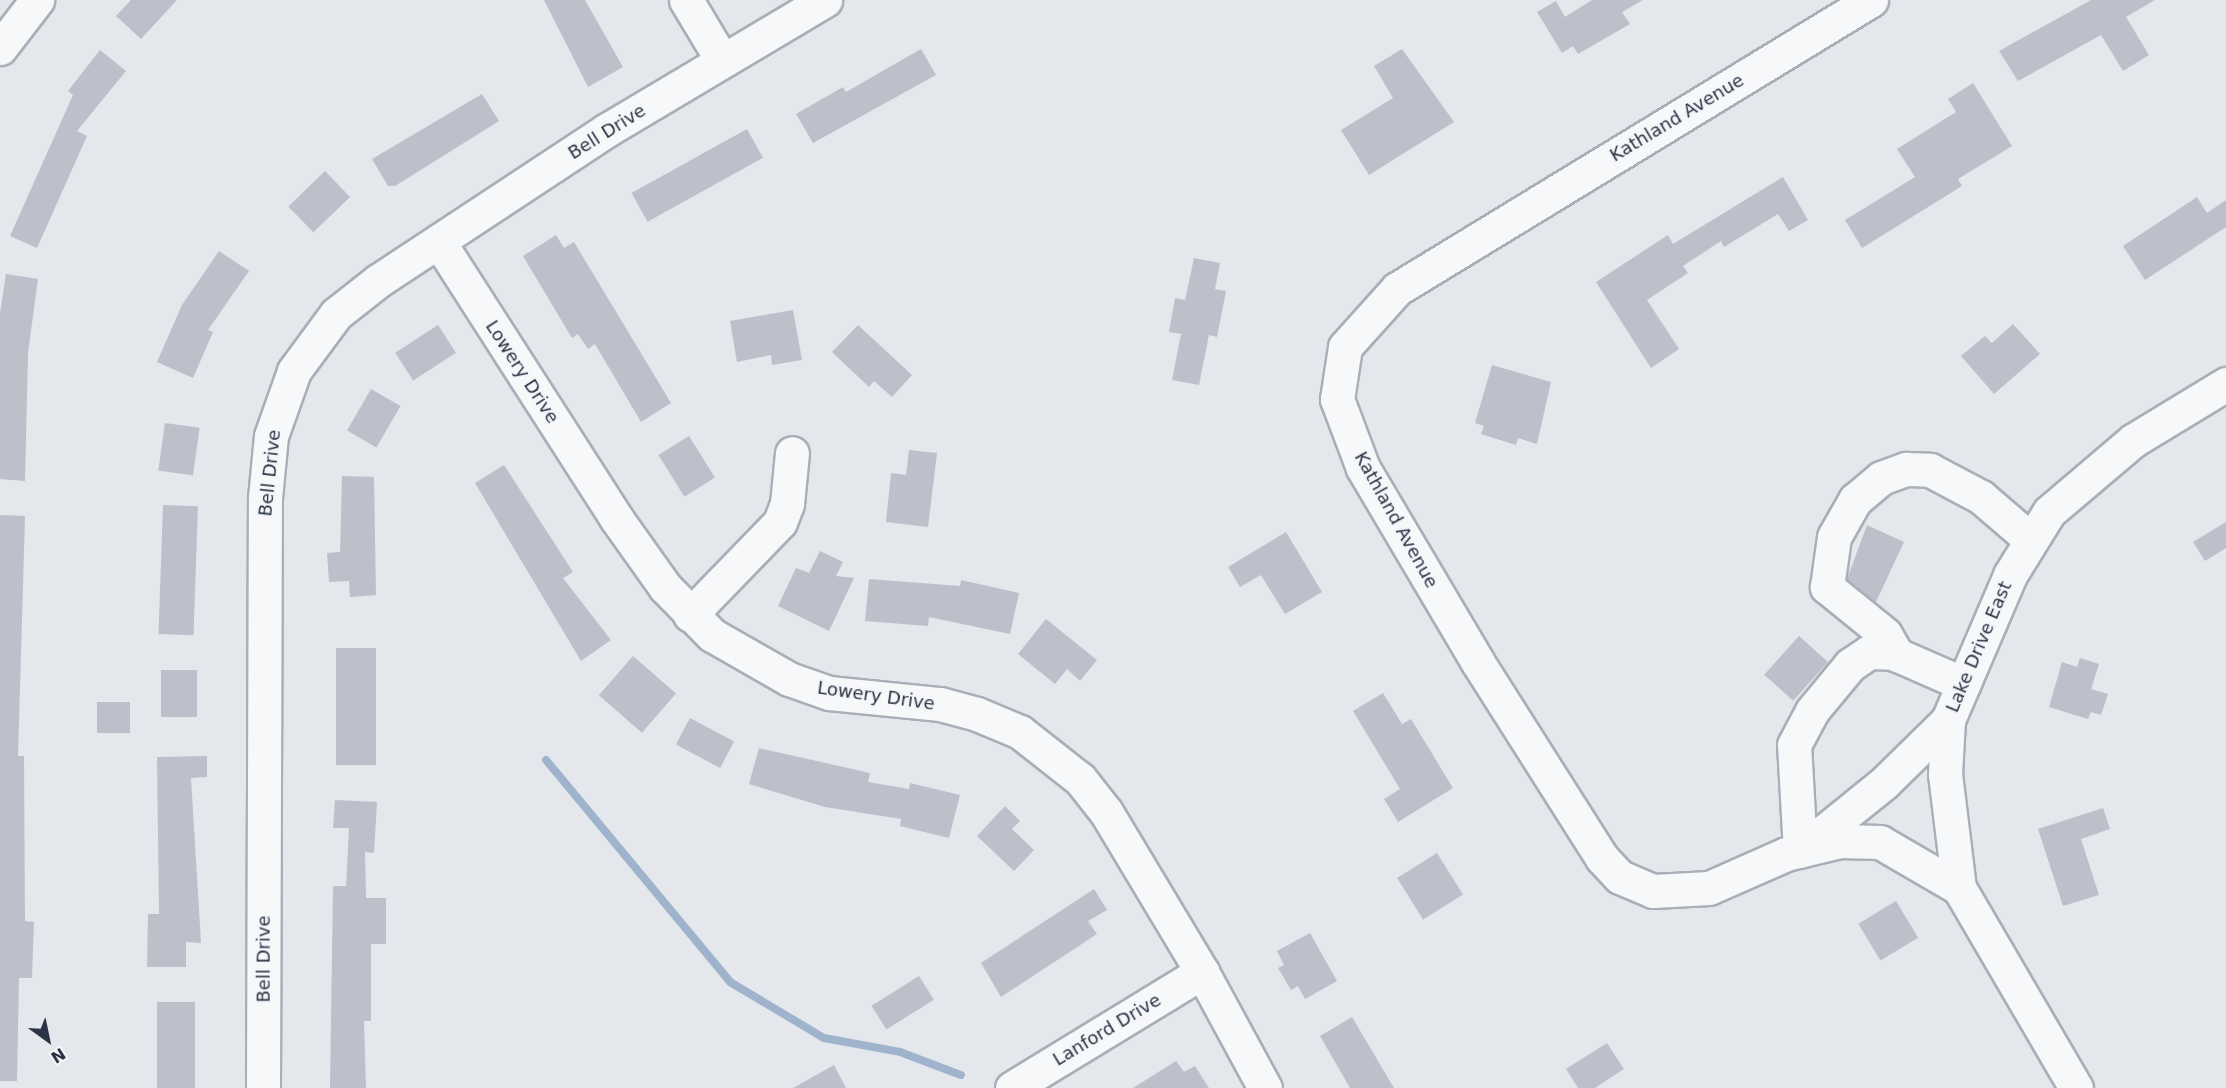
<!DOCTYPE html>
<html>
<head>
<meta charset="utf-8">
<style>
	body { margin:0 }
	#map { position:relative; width:2226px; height:1088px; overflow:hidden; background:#e4e7ec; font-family:"DejaVu Sans",sans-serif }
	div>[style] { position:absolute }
	.stream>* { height:8px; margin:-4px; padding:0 4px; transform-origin:4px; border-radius:4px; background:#9fb4cc }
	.building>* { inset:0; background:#bbc0ca; transform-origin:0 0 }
	.roads { filter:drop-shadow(2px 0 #a9aeb7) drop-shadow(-2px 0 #a9aeb7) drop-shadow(0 2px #a9aeb7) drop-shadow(0 -2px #a9aeb7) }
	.minor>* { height:33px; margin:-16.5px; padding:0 16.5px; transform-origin:16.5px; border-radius:16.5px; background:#f7f8fa }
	span { translate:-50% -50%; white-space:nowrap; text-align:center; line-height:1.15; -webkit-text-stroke:4.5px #f4f6f9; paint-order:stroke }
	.street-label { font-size:18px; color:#2b3445 }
	.north { position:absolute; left:18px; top:1010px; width:60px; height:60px; -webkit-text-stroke:4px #f4f6f9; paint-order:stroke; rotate:147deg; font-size:16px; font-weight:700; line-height:24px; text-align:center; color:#2b3445 }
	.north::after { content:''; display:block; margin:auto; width:21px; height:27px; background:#2b3445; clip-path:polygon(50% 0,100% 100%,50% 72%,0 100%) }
</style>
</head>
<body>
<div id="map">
	<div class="stream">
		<i style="left:546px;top:760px;width:288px;rotate:50.3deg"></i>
		<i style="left:730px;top:982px;width:109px;rotate:30.8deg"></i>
		<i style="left:824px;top:1038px;width:77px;rotate:10.4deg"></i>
		<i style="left:900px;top:1052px;width:65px;rotate:20.7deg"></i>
	</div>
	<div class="building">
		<i style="clip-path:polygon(131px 0,177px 0,141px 39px,116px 16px)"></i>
		<i style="clip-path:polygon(544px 0,585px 0,623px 67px,588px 87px)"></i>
		<i style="clip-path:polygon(1592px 0,1643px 0,1622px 12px,1630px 24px,1578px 54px,1573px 46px,1562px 53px,1537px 12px,1556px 1px,1565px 17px)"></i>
		<i style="clip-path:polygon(2091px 0,2155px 0,2126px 17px,2149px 55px,2123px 71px,2101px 35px,2018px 81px,1999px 51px)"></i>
		<i style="clip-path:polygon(921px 49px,936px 75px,813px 143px,796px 114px,843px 87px,846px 92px)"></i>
		<i style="clip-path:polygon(1402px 49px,1454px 122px,1369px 175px,1341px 130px,1393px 98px,1374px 66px)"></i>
		<i style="clip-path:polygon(100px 50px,126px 71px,77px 131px,87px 136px,37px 248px,10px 236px,73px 95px,68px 91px)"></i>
		<i style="clip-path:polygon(1973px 83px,2012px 146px,1958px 179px,1962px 186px,1862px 248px,1845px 220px,1915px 177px,1897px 149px,1956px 112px,1948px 99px)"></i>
		<i style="clip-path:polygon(482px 94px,499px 121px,395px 186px,388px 186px,372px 159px)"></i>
		<i style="left:747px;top:129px;width:33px;height:132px;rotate:61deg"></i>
		<i style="left:325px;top:171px;width:36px;height:51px;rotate:46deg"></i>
		<i style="clip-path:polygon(1783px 177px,1808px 220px,1789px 231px,1778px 214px,1724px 247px,1721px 241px,1683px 266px,1688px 273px,1647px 300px,1679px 349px,1651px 368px,1596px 282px,1668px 235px,1673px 244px)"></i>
		<i style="clip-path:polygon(2197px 197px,2207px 213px,2226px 200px,2226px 227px,2145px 280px,2123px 246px)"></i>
		<i style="clip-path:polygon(556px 235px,564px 248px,574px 242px,671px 403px,641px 422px,595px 344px,588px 349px,578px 334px,572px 338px,523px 256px)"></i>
		<i style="clip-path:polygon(219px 251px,249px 271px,208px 330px,213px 332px,193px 378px,157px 362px,182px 305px)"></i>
		<i style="clip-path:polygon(1194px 258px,1220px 263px,1215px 289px,1226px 291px,1217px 337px,1209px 335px,1199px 385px,1172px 380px,1181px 334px,1169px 332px,1175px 298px,1185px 300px)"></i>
		<i style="clip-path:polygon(6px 274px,38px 279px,28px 353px,25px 481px,0 479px,0 313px)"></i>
		<i style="clip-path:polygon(793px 310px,802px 360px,772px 365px,771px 355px,737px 362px,730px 321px)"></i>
		<i style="clip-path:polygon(2013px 324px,2040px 354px,1994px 394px,1961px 356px,1985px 336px,1992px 343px)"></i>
		<i style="left:438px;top:325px;width:33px;height:51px;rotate:57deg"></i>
		<i style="clip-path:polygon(858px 325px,912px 375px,892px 397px,874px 381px,869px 387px,832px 352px)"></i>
		<i style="clip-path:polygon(1492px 365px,1551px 382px,1537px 444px,1518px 438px,1516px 445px,1481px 434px,1484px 426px,1475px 423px)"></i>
		<i style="left:371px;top:389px;width:34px;height:48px;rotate:30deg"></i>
		<i style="left:165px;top:423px;width:35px;height:48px;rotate:8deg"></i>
		<i style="left:689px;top:436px;width:49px;height:36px;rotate:58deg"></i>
		<i style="clip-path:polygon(909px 450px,937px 453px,928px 527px,886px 522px,891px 473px,906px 475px)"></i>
		<i style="clip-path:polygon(504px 465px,573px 572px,563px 578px,611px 640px,581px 661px,475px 483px)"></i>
		<i style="clip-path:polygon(342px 476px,374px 477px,376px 595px,350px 597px,349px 581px,329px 582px,327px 553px,340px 552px)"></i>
		<i style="left:163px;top:505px;width:35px;height:129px;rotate:2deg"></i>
		<i style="clip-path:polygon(0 515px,25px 516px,18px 756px,24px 756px,25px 921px,34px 922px,32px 978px,19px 978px,17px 1081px,0 1081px)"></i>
		<i style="clip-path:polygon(2226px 522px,2226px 548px,2205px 561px,2193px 542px)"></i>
		<i style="clip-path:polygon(1867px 525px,1904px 542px,1876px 602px,1847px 579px)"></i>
		<i style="clip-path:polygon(1286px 532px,1322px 592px,1285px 614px,1261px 575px,1240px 587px,1228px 567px)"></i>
		<i style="clip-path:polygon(820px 551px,843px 562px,836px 576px,854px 578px,829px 631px,778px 606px,796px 568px,809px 573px)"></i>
		<i style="clip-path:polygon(869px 579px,960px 586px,961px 580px,1019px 593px,1010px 634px,929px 617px,928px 626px,865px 621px)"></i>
		<i style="clip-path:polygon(1046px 619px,1097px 660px,1080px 681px,1067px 669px,1055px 684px,1018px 654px)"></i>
		<i style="left:1799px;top:636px;width:39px;height:52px;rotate:42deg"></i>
		<i style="left:336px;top:648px;width:40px;height:117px"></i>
		<i style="left:633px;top:656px;width:57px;height:52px;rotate:41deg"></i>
		<i style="clip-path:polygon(2080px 658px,2099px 664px,2091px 689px,2108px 694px,2101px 715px,2091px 712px,2088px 719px,2049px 707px,2062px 662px,2077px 667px)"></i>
		<i style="left:161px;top:670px;width:36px;height:47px"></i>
		<i style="clip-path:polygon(1383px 693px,1402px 724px,1411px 719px,1453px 788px,1398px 822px,1384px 799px,1400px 789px,1353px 711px)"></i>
		<i style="left:97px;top:702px;width:33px;height:31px"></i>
		<i style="left:690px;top:718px;width:50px;height:30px;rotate:28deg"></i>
		<i style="clip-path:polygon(759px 748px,870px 773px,868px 782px,909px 789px,910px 783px,960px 795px,949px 838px,900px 826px,901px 819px,825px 807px,749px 784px)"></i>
		<i style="clip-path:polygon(207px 756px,207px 777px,191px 778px,201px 943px,186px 942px,186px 967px,147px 967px,148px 914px,159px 914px,157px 757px)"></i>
		<i style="clip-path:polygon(335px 800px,377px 802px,374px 853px,365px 852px,366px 898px,386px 898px,386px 944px,371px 944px,371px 1021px,364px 1021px,366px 1088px,330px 1088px,333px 886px,346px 886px,349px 828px,333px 828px)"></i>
		<i style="clip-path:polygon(1005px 806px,1020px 821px,1012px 829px,1034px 850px,1014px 871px,977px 836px)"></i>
		<i style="clip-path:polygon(2103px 808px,2110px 829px,2081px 839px,2099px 895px,2063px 906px,2038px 829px)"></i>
		<i style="left:1437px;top:853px;width:49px;height:47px;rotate:58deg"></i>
		<i style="clip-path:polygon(1094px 889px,1107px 910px,1088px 921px,1097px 934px,1001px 997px,981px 963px)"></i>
		<i style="left:1896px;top:901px;width:43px;height:44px;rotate:59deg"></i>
		<i style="clip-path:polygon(1310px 933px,1337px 981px,1305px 999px,1298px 986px,1291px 990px,1278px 968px,1284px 965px,1277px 951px)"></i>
		<i style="left:919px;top:976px;width:28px;height:56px;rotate:58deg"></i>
		<i style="left:157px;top:1002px;width:38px;height:86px"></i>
		<i style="clip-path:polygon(1352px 1017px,1394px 1088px,1350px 1088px,1320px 1036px)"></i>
		<i style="clip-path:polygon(1607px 1043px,1624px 1069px,1595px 1088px,1578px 1088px,1566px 1069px)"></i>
		<i style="clip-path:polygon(1176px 1061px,1184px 1072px,1195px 1066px,1209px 1088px,1133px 1088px)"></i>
		<i style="clip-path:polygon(834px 1065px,846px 1088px,793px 1088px)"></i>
	</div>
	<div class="roads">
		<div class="minor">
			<i style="left:686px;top:0;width:70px;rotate:59deg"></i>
			<i style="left:1871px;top:0;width:555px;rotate:148.63deg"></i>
			<i style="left:1397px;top:289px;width:78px;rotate:131.9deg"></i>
			<i style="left:1345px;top:347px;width:53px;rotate:98.7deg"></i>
			<i style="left:1337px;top:399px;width:74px;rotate:69.4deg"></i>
			<i style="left:1363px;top:468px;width:224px;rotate:59.4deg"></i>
			<i style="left:1477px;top:661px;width:233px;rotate:57.6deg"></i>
			<i style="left:1602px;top:858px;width:26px;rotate:47deg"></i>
			<i style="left:1620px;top:877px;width:36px;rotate:23deg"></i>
			<i style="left:1653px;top:891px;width:56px;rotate:-3.1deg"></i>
			<i style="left:1709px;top:888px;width:84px;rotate:-23.8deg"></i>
			<i style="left:1786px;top:854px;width:56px;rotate:-13.5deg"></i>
			<i style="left:1840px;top:841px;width:40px;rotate:1.4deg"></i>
			<i style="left:1880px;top:842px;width:91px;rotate:30.2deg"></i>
			<i style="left:0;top:48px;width:61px;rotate:-52.4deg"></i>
			<i style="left:439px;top:242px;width:328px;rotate:57.3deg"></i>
			<i style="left:616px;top:518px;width:85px;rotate:54.6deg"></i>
			<i style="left:665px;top:587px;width:67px;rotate:45.6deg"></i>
			<i style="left:712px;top:635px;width:89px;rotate:29.7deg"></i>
			<i style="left:789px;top:679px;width:42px;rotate:19.3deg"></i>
			<i style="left:829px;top:693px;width:112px;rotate:5.7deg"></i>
			<i style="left:940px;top:704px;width:38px;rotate:15deg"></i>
			<i style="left:977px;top:714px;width:47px;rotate:22.7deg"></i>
			<i style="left:1020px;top:732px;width:76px;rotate:38.1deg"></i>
			<i style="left:1080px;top:779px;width:42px;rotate:51.8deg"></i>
			<i style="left:1106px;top:812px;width:187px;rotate:59deg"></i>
			<i style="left:1202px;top:972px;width:132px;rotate:61.5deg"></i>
			<i style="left:690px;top:615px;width:129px;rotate:-45.9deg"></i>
			<i style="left:780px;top:522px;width:19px;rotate:-69deg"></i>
			<i style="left:787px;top:504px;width:51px;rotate:-84.4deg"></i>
			<i style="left:1897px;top:655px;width:24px;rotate:-120deg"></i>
			<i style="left:1885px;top:634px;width:75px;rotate:-141deg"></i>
			<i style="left:1827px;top:587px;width:50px;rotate:-82deg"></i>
			<i style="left:1834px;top:537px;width:43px;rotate:-60.4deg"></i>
			<i style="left:1855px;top:500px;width:34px;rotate:-40deg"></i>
			<i style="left:1881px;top:478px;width:27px;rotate:-20deg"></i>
			<i style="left:1906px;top:469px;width:24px;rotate:2deg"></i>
			<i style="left:1930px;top:470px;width:58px;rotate:27.9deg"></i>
			<i style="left:1981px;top:497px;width:66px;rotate:40.7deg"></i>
			<i style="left:1806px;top:846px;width:100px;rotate:-38.9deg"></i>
			<i style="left:1884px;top:783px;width:90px;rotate:-44.5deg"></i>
			<i style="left:1800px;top:851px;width:106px;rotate:-93.2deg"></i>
			<i style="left:1794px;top:745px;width:38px;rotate:-62deg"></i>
			<i style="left:1812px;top:711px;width:60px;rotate:-50.4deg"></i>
			<i style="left:1850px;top:665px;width:23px;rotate:-34deg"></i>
			<i style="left:1869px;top:652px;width:24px;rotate:2deg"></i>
			<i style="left:1893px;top:653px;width:77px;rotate:23.6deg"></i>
			<i style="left:263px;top:1088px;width:590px;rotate:-89.81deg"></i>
			<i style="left:265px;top:498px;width:62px;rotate:-84.5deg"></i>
			<i style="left:271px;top:436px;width:69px;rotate:-70.5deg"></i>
			<i style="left:294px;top:371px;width:71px;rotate:-53.6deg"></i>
			<i style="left:336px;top:314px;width:53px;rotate:-38.2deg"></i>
			<i style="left:378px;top:281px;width:274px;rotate:-33.4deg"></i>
			<i style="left:607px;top:130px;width:254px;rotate:-30.8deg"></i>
			<i style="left:1012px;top:1088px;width:223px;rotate:-31.4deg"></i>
			<i style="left:2076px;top:1088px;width:232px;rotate:-120.3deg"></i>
			<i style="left:1959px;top:888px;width:115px;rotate:-97deg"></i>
			<i style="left:1945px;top:774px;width:54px;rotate:-86.8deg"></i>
			<i style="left:1948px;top:720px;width:158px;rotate:-66.8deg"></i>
			<i style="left:2010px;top:575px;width:74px;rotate:-58.2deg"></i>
			<i style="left:2049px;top:512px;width:111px;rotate:-40.3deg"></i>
			<i style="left:2134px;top:440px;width:108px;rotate:-31.3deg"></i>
		</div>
	</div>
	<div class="street-label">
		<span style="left:1677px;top:118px;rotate:-31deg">Kathland Avenue</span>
		<span style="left:607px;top:132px;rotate:-32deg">Bell Drive</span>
		<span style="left:522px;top:372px;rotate:57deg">Lowery Drive</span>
		<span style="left:270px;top:473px;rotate:-84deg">Bell Drive</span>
		<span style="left:1396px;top:520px;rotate:61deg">Kathland Avenue</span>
		<span style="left:1979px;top:647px;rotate:-67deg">Lake Drive East</span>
		<span style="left:876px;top:696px;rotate:8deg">Lowery Drive</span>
		<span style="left:264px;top:959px;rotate:-90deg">Bell Drive</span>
		<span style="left:1107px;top:1030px;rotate:-31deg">Lanford Drive</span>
	</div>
	<div class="north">N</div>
</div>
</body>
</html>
